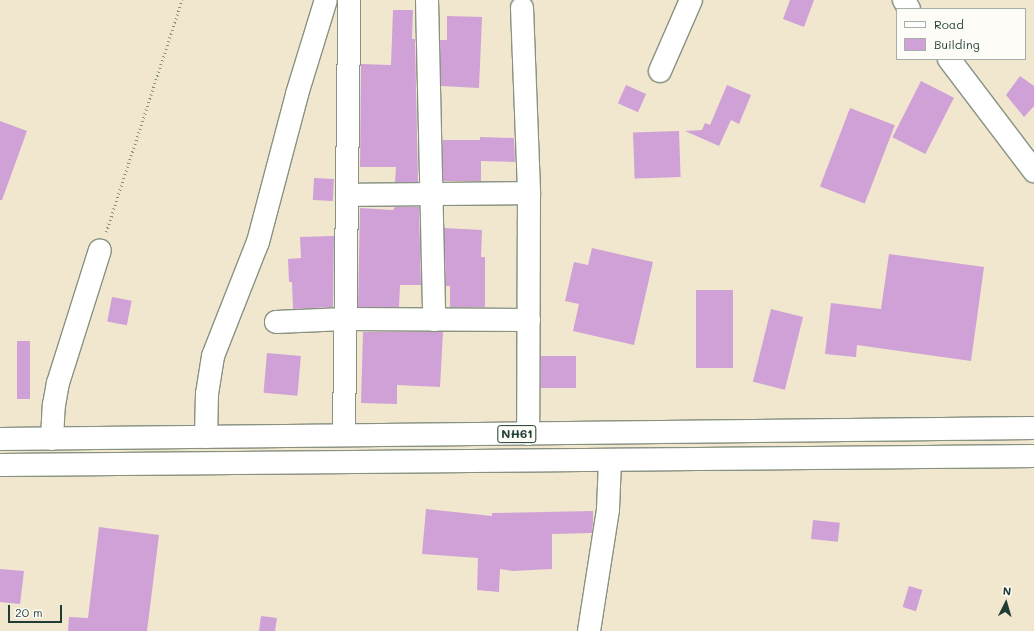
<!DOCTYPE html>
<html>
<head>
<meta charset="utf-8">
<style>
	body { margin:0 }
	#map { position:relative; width:1034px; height:631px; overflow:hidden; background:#f1e7ce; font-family:Mali,sans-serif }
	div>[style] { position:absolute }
	.building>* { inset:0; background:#cfa1d7; transform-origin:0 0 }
	.path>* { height:2.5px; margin-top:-1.25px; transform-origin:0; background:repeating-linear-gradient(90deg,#889281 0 1px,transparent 0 4px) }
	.roads { filter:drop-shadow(1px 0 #889281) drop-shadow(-1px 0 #889281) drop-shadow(0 1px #889281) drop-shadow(0 -1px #889281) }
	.minor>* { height:22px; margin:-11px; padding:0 11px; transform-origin:11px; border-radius:11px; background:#fff }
	.highway>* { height:22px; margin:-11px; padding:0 11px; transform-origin:11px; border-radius:11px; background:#fff }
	span { translate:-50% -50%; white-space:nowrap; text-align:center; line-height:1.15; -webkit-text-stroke:3px #fdfcf7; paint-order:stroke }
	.shield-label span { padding:1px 3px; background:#fdfcf7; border:1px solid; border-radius:3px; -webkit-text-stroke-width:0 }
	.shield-label { font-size:12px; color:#1f3d34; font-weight:700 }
	.legend { position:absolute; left:896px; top:8px; width:130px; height:52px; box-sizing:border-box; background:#fdfcf7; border:1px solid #a4b0a9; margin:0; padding:5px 7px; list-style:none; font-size:12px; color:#1f3d34 }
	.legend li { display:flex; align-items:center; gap:8px; height:20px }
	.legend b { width:20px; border:1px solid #a4b0a9 }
	.north { position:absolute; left:986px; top:583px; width:40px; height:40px; -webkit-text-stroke:3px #fdfcf7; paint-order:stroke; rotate:5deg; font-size:11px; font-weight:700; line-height:16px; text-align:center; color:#1f3d34 }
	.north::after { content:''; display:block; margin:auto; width:14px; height:18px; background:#1f3d34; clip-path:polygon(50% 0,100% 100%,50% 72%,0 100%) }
	.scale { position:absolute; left:8px; top:605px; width:54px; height:18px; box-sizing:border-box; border:2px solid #1f3d34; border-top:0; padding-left:5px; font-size:12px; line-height:14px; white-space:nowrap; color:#1f3d34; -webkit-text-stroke:3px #fdfcf7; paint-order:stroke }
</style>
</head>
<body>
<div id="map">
	<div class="building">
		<i style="clip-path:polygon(790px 0,814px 0,804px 27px,783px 19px)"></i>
		<i style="clip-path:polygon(393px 10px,413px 10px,412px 39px,415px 39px,418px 182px,395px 182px,396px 167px,360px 167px,361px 64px,391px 65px)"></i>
		<i style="clip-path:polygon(447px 16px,482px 17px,479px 88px,441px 86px,440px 40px,447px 40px)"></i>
		<i style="clip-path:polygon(1020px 76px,1034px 86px,1034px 106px,1024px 117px,1006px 95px)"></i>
		<i style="left:921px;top:81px;width:37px;height:63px;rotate:27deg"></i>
		<i style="left:626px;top:85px;width:22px;height:20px;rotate:24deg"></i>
		<i style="clip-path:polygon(727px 85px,751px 95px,739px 124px,731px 120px,719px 146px,685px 131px,702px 130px,705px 123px,710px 125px)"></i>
		<i style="left:850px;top:108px;width:48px;height:84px;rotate:21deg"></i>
		<i style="clip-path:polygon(0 121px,27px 131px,2px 200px,0 200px)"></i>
		<i style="left:679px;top:131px;width:46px;height:46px;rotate:88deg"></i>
		<i style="clip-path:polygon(480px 137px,514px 138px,515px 162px,481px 161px,481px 181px,443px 181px,443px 140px,480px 140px)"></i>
		<i style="left:314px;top:178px;width:20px;height:22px;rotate:3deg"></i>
		<i style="clip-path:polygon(395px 207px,419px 207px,421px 285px,400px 285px,399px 307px,358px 307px,360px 208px,393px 210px)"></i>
		<i style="clip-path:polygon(444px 228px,482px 230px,481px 257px,485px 257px,485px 307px,450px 307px,450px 286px,446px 286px)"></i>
		<i style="clip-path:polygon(334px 236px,333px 307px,293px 309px,292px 282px,289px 282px,288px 259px,301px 258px,300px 237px)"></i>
		<i style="clip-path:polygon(592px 248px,653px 262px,634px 345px,573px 331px,579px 304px,565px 301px,574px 262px,588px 265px)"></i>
		<i style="clip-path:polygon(889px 254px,984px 267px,971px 361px,857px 345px,856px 357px,825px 354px,831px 303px,881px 309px)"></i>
		<i style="left:696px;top:290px;width:37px;height:78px"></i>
		<i style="left:112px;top:297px;width:20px;height:25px;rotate:11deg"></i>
		<i style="left:771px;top:309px;width:33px;height:75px;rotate:14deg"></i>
		<i style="clip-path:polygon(363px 332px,443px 332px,440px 387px,397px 385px,397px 404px,361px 403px)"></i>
		<i style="left:17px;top:341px;width:13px;height:58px"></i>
		<i style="left:267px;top:353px;width:34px;height:40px;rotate:5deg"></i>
		<i style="left:541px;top:356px;width:35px;height:32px"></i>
		<i style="clip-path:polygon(426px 509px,492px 516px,492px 513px,593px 511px,593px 522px,592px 533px,552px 534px,552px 569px,513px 571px,500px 569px,499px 592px,477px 590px,478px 558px,422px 554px)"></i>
		<i style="left:813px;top:520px;width:27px;height:19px;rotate:6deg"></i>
		<i style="clip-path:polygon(99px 527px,159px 535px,147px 631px,68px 631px,69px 617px,88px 618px)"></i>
		<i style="clip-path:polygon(0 569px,24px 571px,20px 604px,0 602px)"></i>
		<i style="left:909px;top:586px;width:14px;height:22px;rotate:17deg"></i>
		<i style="clip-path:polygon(261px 616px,277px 618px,275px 631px,259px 631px)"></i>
	</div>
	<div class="path">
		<i style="left:106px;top:232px;width:244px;rotate:-71.9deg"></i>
	</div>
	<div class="roads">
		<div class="minor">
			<i style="left:427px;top:0;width:320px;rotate:88.7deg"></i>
			<i style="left:904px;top:0;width:10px;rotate:61deg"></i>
			<i style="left:522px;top:8px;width:185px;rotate:87.8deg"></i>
			<i style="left:949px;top:59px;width:141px;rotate:52.8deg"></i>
			<i style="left:660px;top:71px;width:77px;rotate:-66.4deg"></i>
			<i style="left:347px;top:195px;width:182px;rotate:-0.6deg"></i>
			<i style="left:529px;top:193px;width:241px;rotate:90.2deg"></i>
			<i style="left:276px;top:322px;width:69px;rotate:-2.5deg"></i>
			<i style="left:345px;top:319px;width:184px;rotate:0.3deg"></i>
			<i style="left:344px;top:435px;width:435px;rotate:-89.3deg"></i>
			<i style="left:206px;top:437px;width:43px;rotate:-88.7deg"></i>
			<i style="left:207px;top:394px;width:38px;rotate:-81deg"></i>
			<i style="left:213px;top:356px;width:123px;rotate:-68.5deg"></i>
			<i style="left:258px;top:242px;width:153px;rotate:-75.2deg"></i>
			<i style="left:297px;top:94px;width:98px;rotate:-72.9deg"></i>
			<i style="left:52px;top:439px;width:34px;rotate:-87deg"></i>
			<i style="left:54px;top:405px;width:22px;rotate:-80deg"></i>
			<i style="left:58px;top:383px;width:139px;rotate:-72.5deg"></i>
			<i style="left:589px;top:631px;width:123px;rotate:-81.1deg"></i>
			<i style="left:608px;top:509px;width:48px;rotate:-87.6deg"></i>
		</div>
		<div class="highway">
			<i style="left:0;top:439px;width:1034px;rotate:-0.61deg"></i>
			<i style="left:0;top:465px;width:1034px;rotate:-0.5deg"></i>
		</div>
	</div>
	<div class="shield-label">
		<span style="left:517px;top:434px">NH61</span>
	</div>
	<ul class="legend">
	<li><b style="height:5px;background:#fff"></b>Road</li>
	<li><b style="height:11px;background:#cfa1d7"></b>Building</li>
	</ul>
	<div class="north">N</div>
	<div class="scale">20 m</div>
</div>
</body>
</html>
